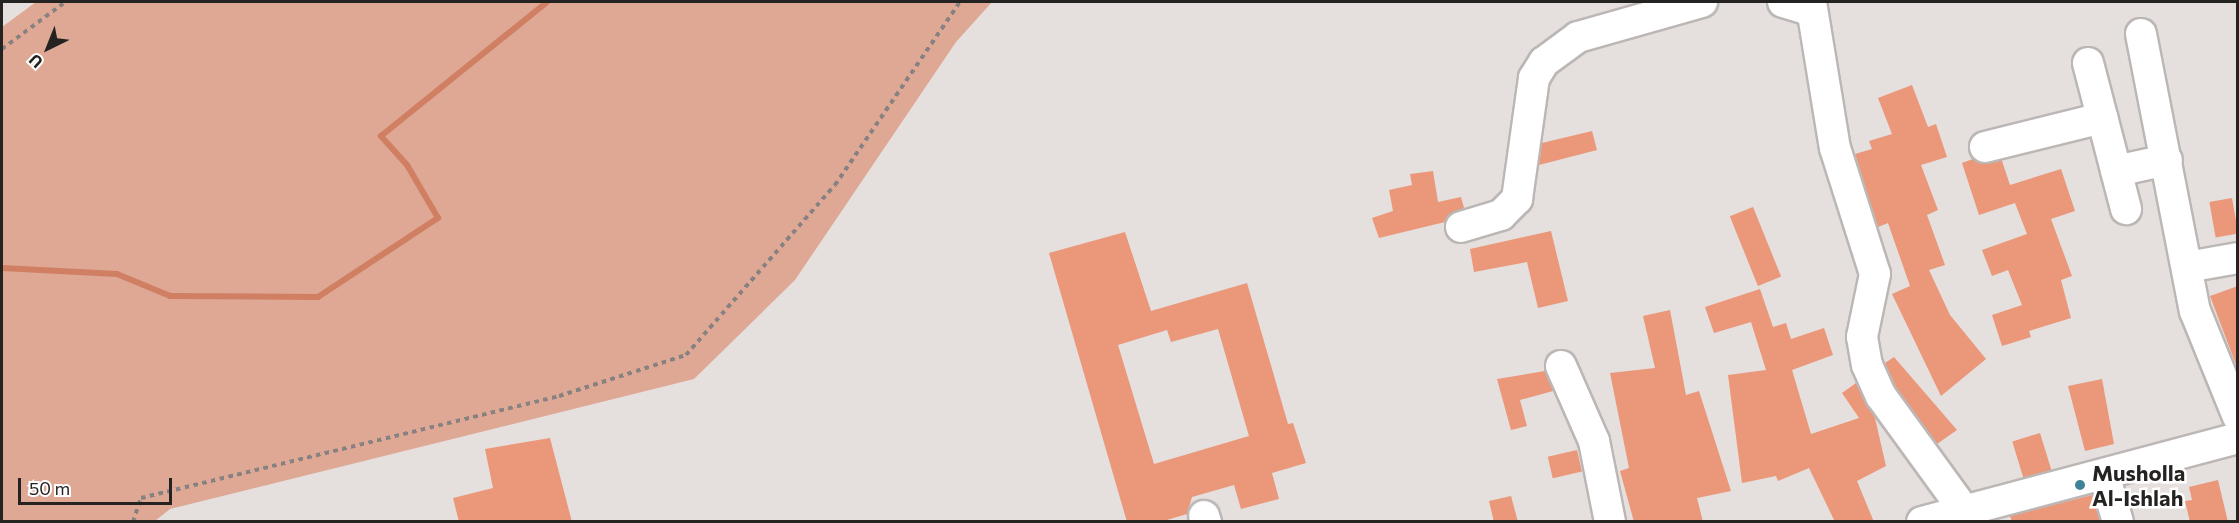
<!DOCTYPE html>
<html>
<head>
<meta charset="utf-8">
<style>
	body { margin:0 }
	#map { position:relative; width:2239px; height:523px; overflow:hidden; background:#e5dfdd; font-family:Commissioner,sans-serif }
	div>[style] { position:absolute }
	.green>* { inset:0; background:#dea895 }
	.stream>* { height:6px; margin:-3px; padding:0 3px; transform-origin:3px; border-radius:3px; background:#d07f63 }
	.building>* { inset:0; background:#ea977a; transform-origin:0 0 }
	.path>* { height:4px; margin-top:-2px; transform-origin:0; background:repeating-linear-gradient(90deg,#878281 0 4.5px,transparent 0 9px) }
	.roads { filter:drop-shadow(2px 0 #bcb7b5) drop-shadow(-2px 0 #bcb7b5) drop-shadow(0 2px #bcb7b5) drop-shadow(0 -2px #bcb7b5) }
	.minor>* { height:30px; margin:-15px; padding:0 15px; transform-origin:15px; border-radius:15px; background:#fff }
	.dots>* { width:16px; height:16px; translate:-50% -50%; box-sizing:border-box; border:3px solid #fff; border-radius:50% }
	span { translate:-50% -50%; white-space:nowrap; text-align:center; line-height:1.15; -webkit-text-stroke:5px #fff; paint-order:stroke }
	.poi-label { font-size:22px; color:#252322; font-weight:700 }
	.left { translate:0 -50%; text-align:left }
	.frame { position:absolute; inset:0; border:3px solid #252322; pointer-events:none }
	.north { position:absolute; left:18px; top:18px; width:60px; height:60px; -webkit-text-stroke:4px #fff; paint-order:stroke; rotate:223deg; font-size:16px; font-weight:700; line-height:24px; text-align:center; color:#252322 }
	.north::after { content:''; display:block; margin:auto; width:21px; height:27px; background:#252322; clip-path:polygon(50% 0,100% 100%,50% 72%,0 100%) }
	.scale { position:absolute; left:18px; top:478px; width:154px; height:27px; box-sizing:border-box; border:3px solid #252322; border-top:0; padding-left:8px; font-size:18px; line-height:21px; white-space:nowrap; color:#252322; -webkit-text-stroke:4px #fff; paint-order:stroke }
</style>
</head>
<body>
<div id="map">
	<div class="green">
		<i style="clip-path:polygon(36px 2px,992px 2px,956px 42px,795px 280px,694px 379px,170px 509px,155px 521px,2px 521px,2px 27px)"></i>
	</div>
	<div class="stream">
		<i style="left:2px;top:268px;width:115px;rotate:3deg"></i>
		<i style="left:117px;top:274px;width:57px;rotate:22.5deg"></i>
		<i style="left:170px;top:296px;width:148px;rotate:0.4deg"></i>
		<i style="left:318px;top:297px;width:144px;rotate:-33.4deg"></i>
		<i style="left:438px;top:218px;width:61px;rotate:-120.3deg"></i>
		<i style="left:407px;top:165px;width:39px;rotate:-132deg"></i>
		<i style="left:381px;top:136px;width:213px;rotate:-38.9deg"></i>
	</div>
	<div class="building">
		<i style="clip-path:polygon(1912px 85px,1928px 127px,1936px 124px,1947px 157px,1921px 165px,1938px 210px,1927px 215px,1945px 265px,1929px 270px,1950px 315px,1986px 359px,1941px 396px,1892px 294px,1910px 286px,1888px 223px,1878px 227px,1855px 154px,1872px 149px,1869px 141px,1892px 134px,1878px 98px)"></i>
		<i style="clip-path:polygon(1592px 131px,1597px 150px,1539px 165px,1542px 143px)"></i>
		<i style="clip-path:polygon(1973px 159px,2002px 161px,2010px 185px,2061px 169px,2075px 211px,2051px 219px,2072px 276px,2061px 280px,2071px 318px,2029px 331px,2031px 337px,2002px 346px,1992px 315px,2022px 305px,2008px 270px,1992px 276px,1982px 250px,2027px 234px,2015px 203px,1979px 215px,1962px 163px)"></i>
		<i style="clip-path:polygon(1433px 171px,1438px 202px,1461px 197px,1464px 208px,1445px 222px,1379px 238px,1372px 218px,1393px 211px,1389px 190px,1412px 185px,1410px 174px)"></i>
		<i style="left:2232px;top:198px;width:36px;height:23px;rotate:80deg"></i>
		<i style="left:1753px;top:207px;width:75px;height:25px;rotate:68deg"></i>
		<i style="clip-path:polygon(1551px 231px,1568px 301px,1538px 308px,1527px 262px,1474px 272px,1470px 249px)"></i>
		<i style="clip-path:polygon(evenodd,1125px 232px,1151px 311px,1247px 283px,1288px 424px,1293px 423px,1306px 463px,1272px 473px,1279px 499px,1241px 509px,1234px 485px,1192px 497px,1187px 514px,1160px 522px,1127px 522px,1049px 253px,1125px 232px,1218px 329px,1249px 436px,1154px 464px,1118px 345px,1167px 330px,1171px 342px,1218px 329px)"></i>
		<i style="clip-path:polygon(2238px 286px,2238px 370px,2210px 296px)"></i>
		<i style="clip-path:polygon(1760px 289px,1773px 327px,1786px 323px,1791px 339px,1824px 328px,1833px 355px,1792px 370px,1811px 434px,1859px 418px,1842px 393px,1856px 383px,1875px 418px,1886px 466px,1857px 481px,1874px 522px,1835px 522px,1809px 468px,1778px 481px,1776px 476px,1742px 483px,1728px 375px,1766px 370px,1751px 322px,1714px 333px,1705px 307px)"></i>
		<i style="clip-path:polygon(1670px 310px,1686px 395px,1699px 391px,1731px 491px,1697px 498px,1703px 522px,1634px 522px,1620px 471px,1629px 468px,1610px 373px,1655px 368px,1643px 316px)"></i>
		<i style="clip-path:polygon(1894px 357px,1957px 430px,1937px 444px,1896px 387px,1885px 363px)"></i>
		<i style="clip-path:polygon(1545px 371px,1553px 391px,1520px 400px,1527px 426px,1511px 430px,1497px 379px)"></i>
		<i style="clip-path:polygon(2102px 379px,2114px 444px,2085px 451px,2068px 386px)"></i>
		<i style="left:2040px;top:433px;width:39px;height:29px;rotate:73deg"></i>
		<i style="clip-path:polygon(550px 438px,572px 522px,459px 522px,453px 498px,493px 488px,485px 449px)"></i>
		<i style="left:1577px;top:450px;width:22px;height:30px;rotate:77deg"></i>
		<i style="clip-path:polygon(2218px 480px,2228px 522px,2190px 522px,2185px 501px,2192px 500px,2189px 487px)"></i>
		<i style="clip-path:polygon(2092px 495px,2100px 522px,2012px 522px,2010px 516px)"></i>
		<i style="clip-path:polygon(1511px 496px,1518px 522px,1494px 522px,1489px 501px)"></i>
	</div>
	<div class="path">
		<i style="left:2px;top:49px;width:79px;rotate:-36.7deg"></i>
		<i style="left:133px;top:522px;width:25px;rotate:-72deg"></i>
		<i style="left:141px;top:498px;width:430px;rotate:-13.7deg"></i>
		<i style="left:559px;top:396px;width:133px;rotate:-17.9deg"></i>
		<i style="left:686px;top:355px;width:226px;rotate:-48.8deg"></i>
		<i style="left:835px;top:185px;width:222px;rotate:-55.7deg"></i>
	</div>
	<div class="roads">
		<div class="minor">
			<i style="left:1783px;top:2px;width:30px;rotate:17deg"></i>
			<i style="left:1811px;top:2px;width:148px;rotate:80.7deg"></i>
			<i style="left:1835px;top:148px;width:132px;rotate:72.4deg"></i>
			<i style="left:1875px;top:274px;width:64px;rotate:101.7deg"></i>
			<i style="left:1862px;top:337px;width:28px;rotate:80deg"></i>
			<i style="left:1867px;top:365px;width:34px;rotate:66deg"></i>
			<i style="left:1881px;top:396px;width:140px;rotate:54deg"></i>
			<i style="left:2141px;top:34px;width:282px;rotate:79deg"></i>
			<i style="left:2195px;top:311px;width:114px;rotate:67.9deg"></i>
			<i style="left:2088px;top:63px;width:151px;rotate:75.4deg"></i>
			<i style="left:1985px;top:147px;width:121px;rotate:-13.9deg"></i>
			<i style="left:2116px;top:171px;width:52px;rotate:-12.2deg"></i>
			<i style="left:1461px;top:227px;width:42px;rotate:-16.7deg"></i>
			<i style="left:1501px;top:215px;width:23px;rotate:-45deg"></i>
			<i style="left:1517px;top:199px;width:122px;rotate:-82deg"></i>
			<i style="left:1534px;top:78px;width:19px;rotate:-58deg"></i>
			<i style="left:1544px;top:62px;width:42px;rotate:-36.3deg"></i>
			<i style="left:1578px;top:37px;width:129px;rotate:-15.8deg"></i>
			<i style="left:2187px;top:267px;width:52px;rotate:-10deg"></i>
			<i style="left:1561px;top:366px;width:82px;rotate:66.3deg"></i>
			<i style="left:1594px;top:441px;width:83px;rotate:78.8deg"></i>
			<i style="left:2104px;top:475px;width:49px;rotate:73.4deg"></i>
			<i style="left:1204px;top:516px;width:6px;rotate:72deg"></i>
			<i style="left:1922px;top:522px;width:327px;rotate:-14.9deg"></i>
		</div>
	</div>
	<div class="dots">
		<i style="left:2080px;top:485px;background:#428296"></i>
	</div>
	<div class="poi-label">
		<span class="left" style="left:2092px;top:485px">Musholla<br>Al-Ishlah</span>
	</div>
	<div class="frame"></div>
	<div class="north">U</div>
	<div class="scale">50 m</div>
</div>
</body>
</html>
